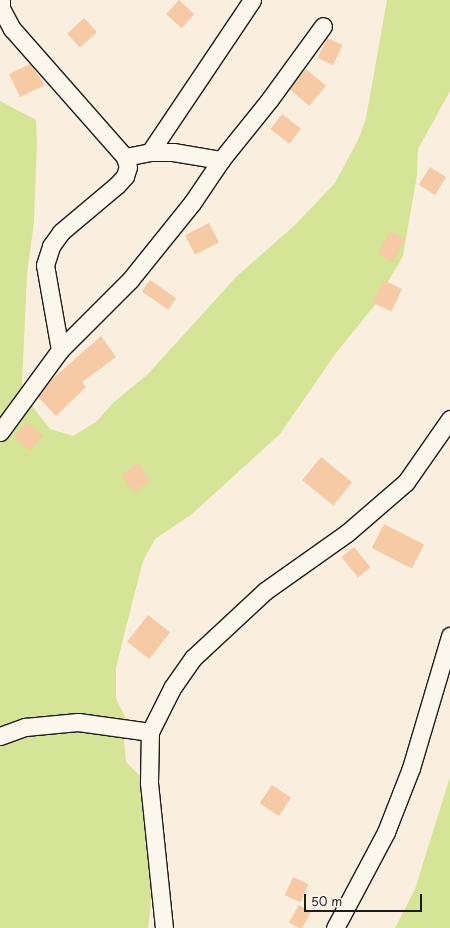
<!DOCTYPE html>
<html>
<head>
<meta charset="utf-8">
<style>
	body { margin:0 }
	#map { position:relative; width:450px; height:928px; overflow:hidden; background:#faeede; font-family:"Playpen Sans",sans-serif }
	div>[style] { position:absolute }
	.green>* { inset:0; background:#d6e497 }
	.building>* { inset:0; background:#f6caa5; transform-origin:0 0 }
	.roads { filter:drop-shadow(1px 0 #1c1c1c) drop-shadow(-1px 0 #1c1c1c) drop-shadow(0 1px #1c1c1c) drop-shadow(0 -1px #1c1c1c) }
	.minor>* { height:17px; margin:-8.5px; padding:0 8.5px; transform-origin:8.5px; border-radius:8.5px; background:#fbf7ec }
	span { translate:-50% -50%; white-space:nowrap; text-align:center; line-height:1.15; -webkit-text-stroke:3.5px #fbf7ec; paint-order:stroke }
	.scale { position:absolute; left:304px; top:894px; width:118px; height:18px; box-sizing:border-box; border:2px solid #1c1c1c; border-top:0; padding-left:5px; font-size:12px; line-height:14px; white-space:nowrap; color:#1c1c1c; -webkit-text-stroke:3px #fbf7ec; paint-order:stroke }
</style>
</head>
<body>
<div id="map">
	<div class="green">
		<i style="clip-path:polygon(387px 0,450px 0,450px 91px,418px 149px,417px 175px,403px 256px,374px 306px,336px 353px,280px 434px,192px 514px,155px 539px,143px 561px,127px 623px,116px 668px,116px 698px,127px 721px,124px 740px,126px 762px,140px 776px,146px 800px,147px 851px,153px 884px,148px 928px,0 928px,0 101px,36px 120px,37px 143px,34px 222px,27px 274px,22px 384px,34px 409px,50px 429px,73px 436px,96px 422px,113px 403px,148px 374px,236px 277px,295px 225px,335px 183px,359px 138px,366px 118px)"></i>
		<i style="clip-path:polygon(450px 777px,450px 928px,395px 928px,415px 889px)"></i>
	</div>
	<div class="building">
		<i style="left:179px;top:0;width:21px;height:19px;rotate:43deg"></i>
		<i style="left:84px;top:18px;width:19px;height:23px;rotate:47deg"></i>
		<i style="left:327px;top:38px;width:17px;height:22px;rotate:25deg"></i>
		<i style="clip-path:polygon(30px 64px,45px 85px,20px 97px,9px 74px)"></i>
		<i style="left:306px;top:69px;width:26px;height:26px;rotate:40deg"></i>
		<i style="left:282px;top:114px;width:24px;height:19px;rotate:38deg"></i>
		<i style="left:430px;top:167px;width:19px;height:21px;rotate:32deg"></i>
		<i style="left:209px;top:223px;width:22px;height:27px;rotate:63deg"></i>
		<i style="left:390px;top:231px;width:17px;height:26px;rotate:28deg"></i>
		<i style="left:150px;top:280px;width:32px;height:14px;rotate:35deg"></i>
		<i style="left:383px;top:280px;width:21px;height:25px;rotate:25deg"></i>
		<i style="clip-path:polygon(101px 336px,116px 357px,82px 382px,86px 387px,56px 416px,38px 397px,51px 380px)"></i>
		<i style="left:27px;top:422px;width:21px;height:20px;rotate:41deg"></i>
		<i style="left:321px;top:457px;width:40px;height:30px;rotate:39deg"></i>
		<i style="left:138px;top:463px;width:22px;height:20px;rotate:56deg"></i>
		<i style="left:384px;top:524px;width:45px;height:27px;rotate:27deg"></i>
		<i style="left:354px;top:547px;width:26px;height:16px;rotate:51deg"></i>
		<i style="left:148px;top:615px;width:28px;height:34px;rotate:38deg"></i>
		<i style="left:272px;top:785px;width:23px;height:22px;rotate:34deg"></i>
		<i style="left:293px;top:877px;width:17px;height:20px;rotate:24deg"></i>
		<i style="left:299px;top:905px;width:14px;height:20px;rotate:30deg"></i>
	</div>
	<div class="roads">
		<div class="minor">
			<i style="left:150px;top:152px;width:183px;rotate:-56.1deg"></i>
			<i style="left:125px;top:157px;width:25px;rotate:-11deg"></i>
			<i style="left:150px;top:152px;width:23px"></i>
			<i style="left:173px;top:152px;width:49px;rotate:9.5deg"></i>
			<i style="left:221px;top:160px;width:78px;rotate:-51.2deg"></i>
			<i style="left:270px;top:99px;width:90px;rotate:-54deg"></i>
			<i style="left:60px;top:350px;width:99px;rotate:-45deg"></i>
			<i style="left:130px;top:280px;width:99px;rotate:-51.2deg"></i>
			<i style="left:192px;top:203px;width:52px;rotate:-56deg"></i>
			<i style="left:0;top:432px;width:102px;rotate:-53.8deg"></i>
			<i style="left:60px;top:350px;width:86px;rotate:-100deg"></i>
			<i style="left:45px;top:265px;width:20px;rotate:-72deg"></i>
			<i style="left:51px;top:246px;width:17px;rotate:-54deg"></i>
			<i style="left:61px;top:232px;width:73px;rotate:-40deg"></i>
			<i style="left:117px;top:185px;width:12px;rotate:-48deg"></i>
			<i style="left:125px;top:176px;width:9px;rotate:-72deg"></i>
			<i style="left:128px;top:167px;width:10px;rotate:-107deg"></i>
			<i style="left:125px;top:157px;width:171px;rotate:-131.4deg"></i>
			<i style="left:12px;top:29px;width:24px;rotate:-118deg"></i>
			<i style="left:1px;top:8px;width:8px;rotate:-90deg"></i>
			<i style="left:0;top:736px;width:27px;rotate:-20deg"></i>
			<i style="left:25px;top:727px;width:53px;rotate:-5.4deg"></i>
			<i style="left:78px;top:722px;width:73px;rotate:7.9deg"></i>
			<i style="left:164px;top:928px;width:147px;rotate:-95.9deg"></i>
			<i style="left:149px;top:782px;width:50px;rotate:-88.9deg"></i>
			<i style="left:150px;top:732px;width:49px;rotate:-63.4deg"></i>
			<i style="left:172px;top:688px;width:37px;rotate:-55deg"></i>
			<i style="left:193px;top:658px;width:98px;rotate:-42.9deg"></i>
			<i style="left:265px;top:591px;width:100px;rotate:-35.3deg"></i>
			<i style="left:347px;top:533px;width:78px;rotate:-40.8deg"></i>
			<i style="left:406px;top:482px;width:77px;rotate:-55.1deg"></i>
			<i style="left:335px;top:928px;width:109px;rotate:-62deg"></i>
			<i style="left:386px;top:832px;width:69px;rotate:-68.7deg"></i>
			<i style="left:411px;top:768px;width:138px;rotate:-73.5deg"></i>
		</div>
	</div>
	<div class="scale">50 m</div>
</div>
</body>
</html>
